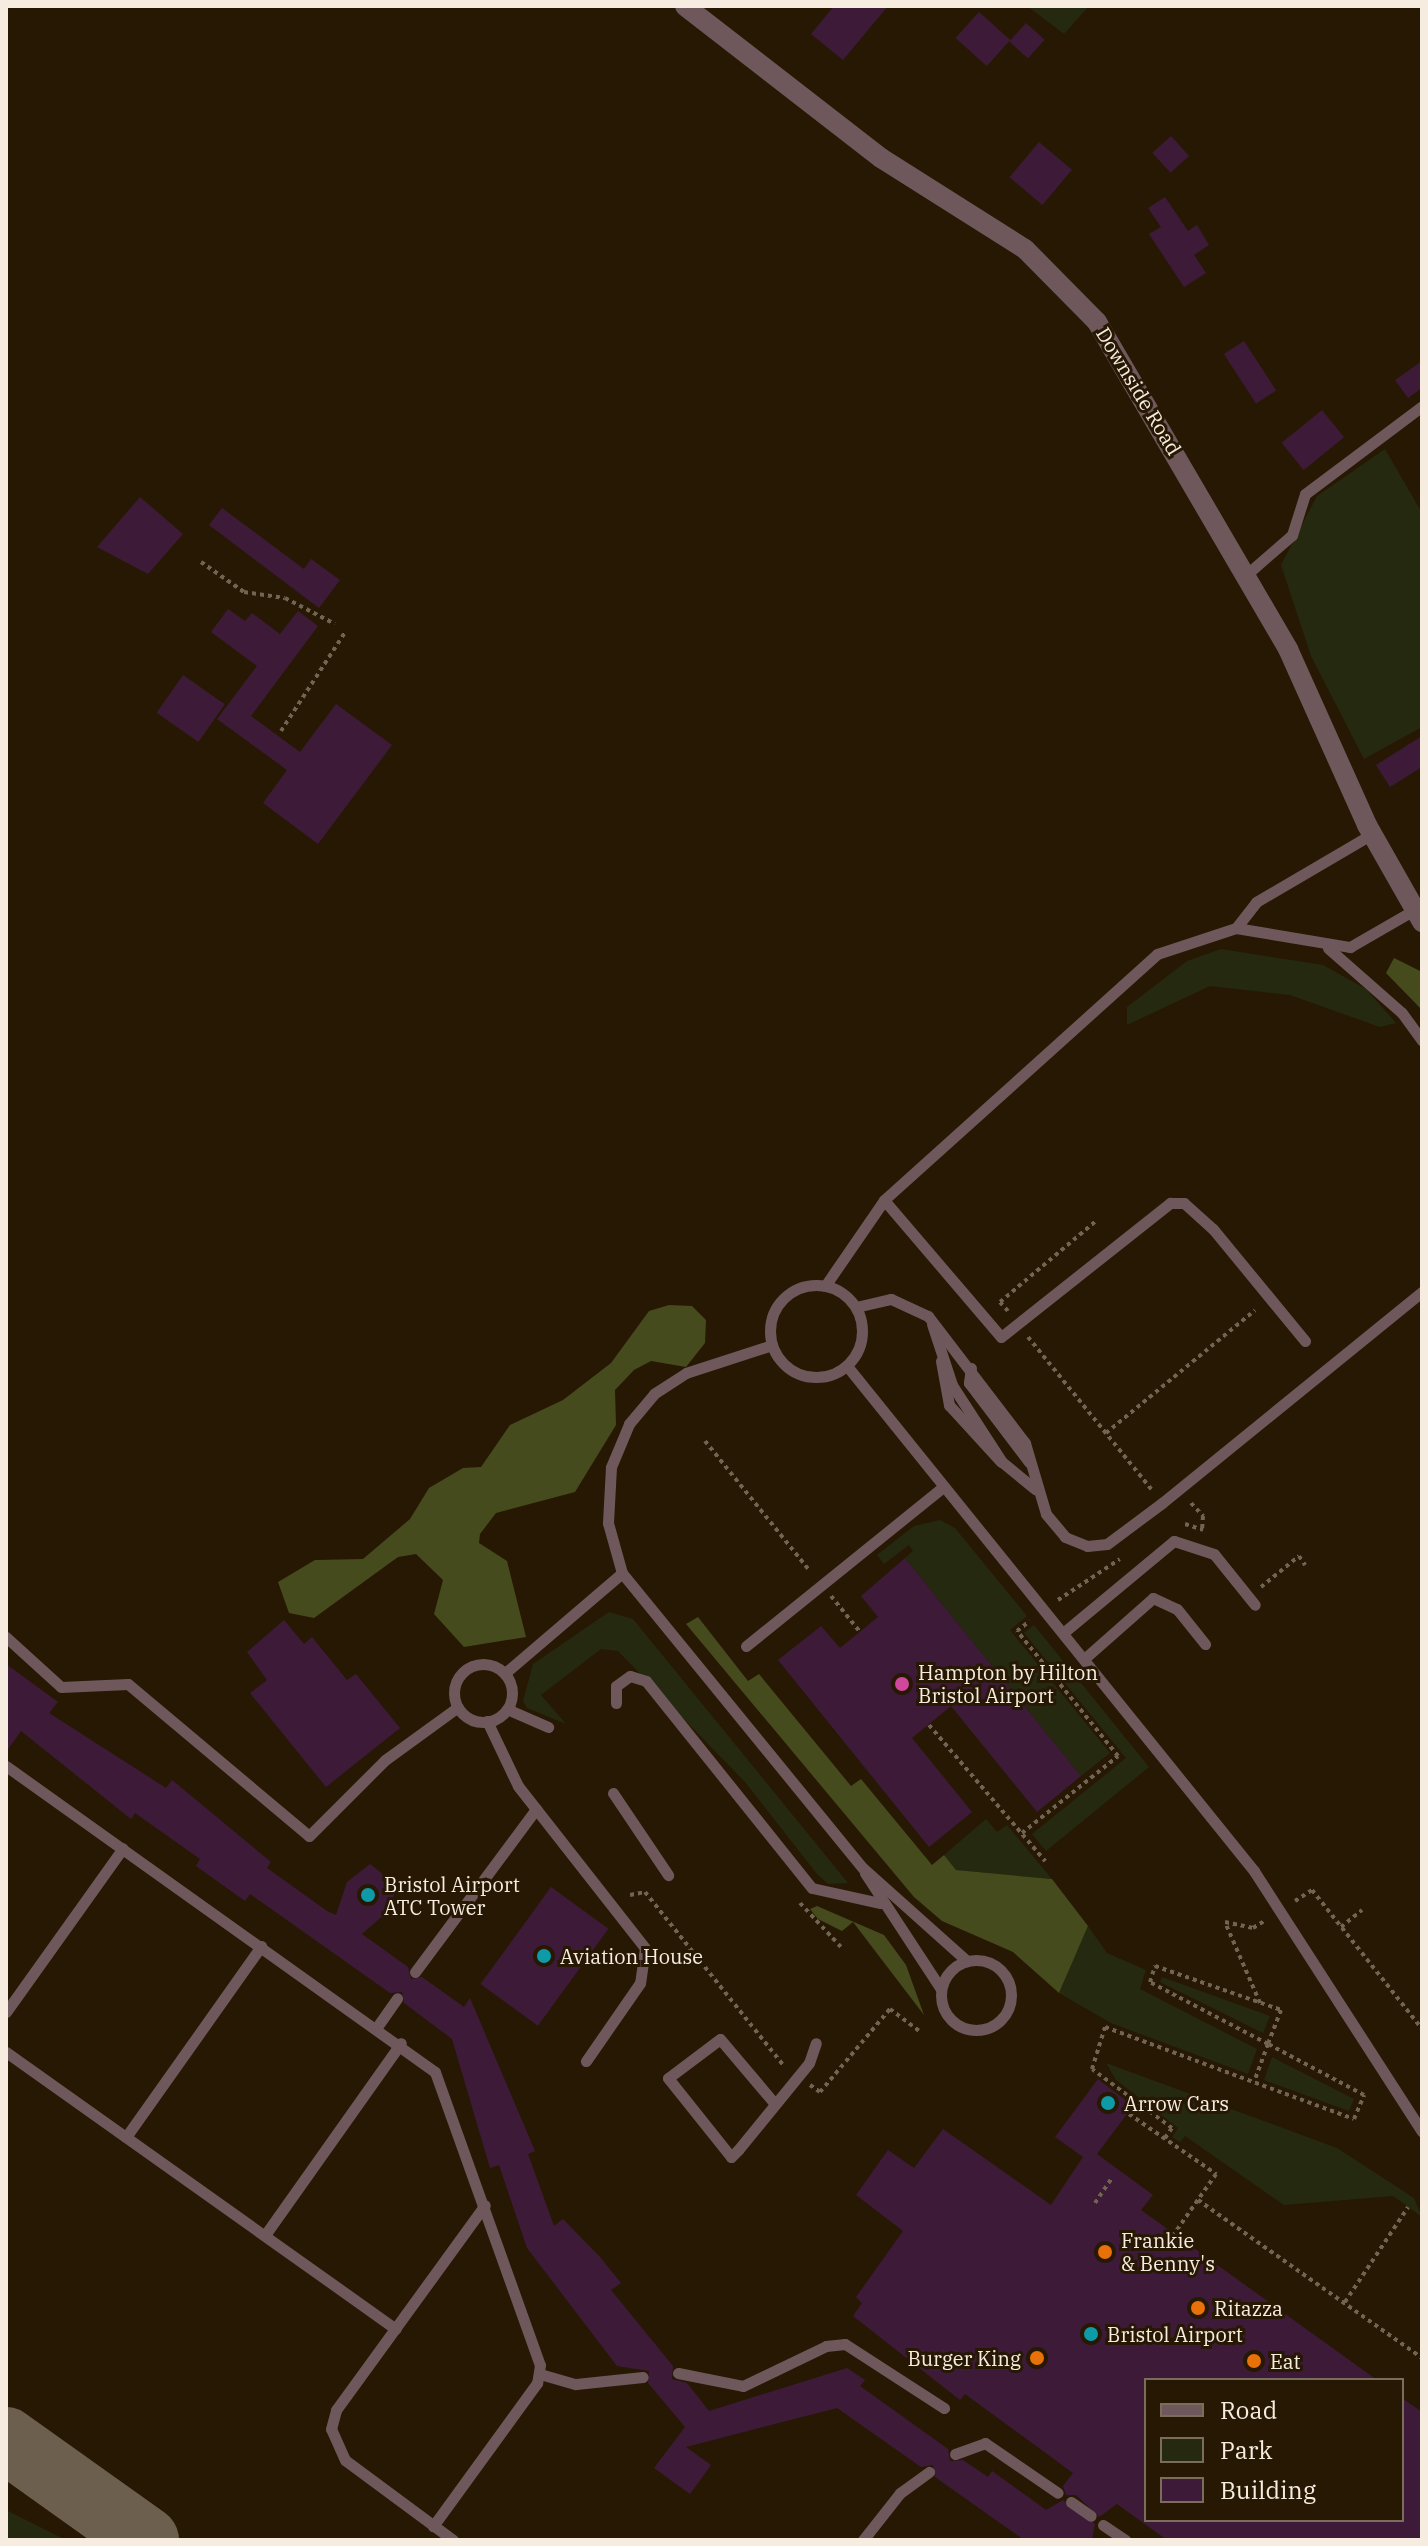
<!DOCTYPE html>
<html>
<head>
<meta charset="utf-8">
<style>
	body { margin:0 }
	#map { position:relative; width:1428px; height:2546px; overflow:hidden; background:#271804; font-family:"IBM Plex Serif",serif }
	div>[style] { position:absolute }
	.green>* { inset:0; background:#25290f }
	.forest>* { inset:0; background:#454b1c }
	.taxiway>* { height:66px; margin:-33px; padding:0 33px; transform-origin:33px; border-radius:33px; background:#6c5f4d }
	.building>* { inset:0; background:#3d1b38; transform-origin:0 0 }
	.path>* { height:4px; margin-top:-2px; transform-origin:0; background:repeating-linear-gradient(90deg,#726453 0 4px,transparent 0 8px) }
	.service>* { height:11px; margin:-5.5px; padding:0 5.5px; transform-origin:5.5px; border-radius:5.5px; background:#6f585b }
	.service>.ring { margin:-5.5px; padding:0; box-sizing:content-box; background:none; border:11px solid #6f585b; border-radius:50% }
	.tertiary>* { height:20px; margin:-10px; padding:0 10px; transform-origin:10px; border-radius:10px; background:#6f585b }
	.dots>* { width:22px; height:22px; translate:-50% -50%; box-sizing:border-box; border:4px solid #271804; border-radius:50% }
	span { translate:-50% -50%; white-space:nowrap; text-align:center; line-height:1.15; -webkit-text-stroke:6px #271804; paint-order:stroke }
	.street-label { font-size:20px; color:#f6ecdf }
	.poi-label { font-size:20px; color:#f6ecdf }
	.left { translate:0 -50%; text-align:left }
	.right { translate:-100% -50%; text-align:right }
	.frame { position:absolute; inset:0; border:8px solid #f6ecdf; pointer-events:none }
	.legend { position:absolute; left:1144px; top:2378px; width:260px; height:144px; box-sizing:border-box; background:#271804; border:2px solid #7a6d5c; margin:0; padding:10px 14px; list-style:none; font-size:24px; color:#f6ecdf }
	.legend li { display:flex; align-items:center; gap:16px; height:40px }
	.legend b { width:40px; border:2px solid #7a6d5c }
</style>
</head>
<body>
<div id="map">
	<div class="green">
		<i style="clip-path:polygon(1027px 6px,1089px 6px,1064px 34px)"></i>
		<i style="clip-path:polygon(1385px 449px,1422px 513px,1422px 727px,1364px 759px,1311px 656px,1281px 565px,1317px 496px)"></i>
		<i style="clip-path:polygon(1221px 949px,1323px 965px,1366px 989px,1396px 1023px,1380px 1027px,1290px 995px,1210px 986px,1127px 1025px,1127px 1007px,1187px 961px)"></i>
		<i style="clip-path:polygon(940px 1520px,955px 1528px,1027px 1616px,1010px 1630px,1110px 1753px,1081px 1776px,905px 1558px,913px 1551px,909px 1545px,884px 1564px,877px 1555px,914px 1526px)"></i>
		<i style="clip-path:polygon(609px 1612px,633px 1619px,848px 1883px,828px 1884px,817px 1874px,745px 1782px,618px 1651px,601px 1649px,541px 1695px,566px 1724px,527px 1708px,523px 1701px,533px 1664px)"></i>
		<i style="clip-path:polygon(1034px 1625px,1149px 1767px,1046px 1851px,1032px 1834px,1126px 1758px,1024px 1633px)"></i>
		<i style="clip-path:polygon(986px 1819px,997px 1832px,1007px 1825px,1052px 1879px,956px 1870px,944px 1855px)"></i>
		<i style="clip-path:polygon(1088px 1926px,1107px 1953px,1146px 1970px,1140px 1989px,1257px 2049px,1248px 2074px,1111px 2023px,1059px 1993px)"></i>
		<i style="clip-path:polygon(1162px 1977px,1270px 2016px,1263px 2033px,1160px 1982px)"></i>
		<i style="clip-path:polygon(1272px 2057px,1354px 2099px,1349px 2111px,1264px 2080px)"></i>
		<i style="clip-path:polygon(1106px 2063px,1337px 2148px,1414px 2198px,1422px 2217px,1393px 2196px,1284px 2205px,1185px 2136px,1180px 2142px,1172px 2137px,1178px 2128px,1116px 2080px)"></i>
		<i style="clip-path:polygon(6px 2510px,66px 2540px,6px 2540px)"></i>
	</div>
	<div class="forest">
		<i style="clip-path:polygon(1394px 958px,1422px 972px,1422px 1010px,1386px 973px)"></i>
		<i style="clip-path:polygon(669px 1305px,692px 1306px,706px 1320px,705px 1343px,686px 1367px,651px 1361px,634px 1370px,615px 1390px,616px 1425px,575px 1492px,496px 1513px,480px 1534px,479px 1543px,507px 1561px,526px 1637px,464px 1647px,434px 1614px,443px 1580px,416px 1554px,398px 1557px,314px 1618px,289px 1613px,278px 1582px,315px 1560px,363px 1559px,410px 1519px,429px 1488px,463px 1468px,481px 1467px,510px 1425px,563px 1400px,611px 1363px,649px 1311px)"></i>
		<i style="clip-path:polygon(698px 1617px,748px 1681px,759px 1674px,851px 1786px,861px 1779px,932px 1865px,944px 1855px,956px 1870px,1052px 1879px,1088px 1926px,1059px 1993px,1013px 1952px,942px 1921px,914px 1897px,686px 1624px)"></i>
		<i style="clip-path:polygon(817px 1906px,884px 1935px,906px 1965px,924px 2015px,853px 1922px,842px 1931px,818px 1919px,810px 1909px)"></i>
	</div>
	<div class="taxiway">
		<i style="left:6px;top:2440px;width:172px;rotate:35.5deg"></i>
	</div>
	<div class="building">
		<i style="clip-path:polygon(834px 6px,888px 6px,843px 60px,811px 34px)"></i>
		<i style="left:979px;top:12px;width:42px;height:35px;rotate:42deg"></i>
		<i style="left:1026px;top:23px;width:25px;height:25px;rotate:42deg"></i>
		<i style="left:1171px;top:136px;width:27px;height:25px;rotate:48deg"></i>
		<i style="left:1039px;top:142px;width:43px;height:46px;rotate:40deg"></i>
		<i style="clip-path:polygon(1165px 197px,1188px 231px,1197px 225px,1209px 245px,1194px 255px,1206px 273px,1184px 287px,1149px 234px,1161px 227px,1148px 208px)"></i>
		<i style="left:1244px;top:341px;width:59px;height:24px;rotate:57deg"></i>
		<i style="clip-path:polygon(1422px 361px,1422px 388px,1408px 398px,1395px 380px)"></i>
		<i style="left:1322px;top:410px;width:35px;height:52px;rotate:51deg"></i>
		<i style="clip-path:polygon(140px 497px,183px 534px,148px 574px,97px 547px)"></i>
		<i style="clip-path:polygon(222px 508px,304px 569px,311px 559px,340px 580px,319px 608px,209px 525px)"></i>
		<i style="clip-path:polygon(228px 609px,245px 621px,252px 613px,280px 634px,298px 611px,318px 626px,251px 716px,300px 752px,336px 704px,392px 745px,318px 844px,263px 803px,287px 770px,217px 719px,257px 666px,211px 632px)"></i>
		<i style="left:183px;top:675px;width:51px;height:46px;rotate:35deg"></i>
		<i style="clip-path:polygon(1422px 736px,1422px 767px,1390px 787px,1376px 765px)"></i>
		<i style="clip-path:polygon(905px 1558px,1081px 1776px,1037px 1812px,951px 1706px,912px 1738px,972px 1812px,929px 1847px,778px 1660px,821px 1626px,840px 1648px,878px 1617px,861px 1596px)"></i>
		<i style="clip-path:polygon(284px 1620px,304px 1644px,312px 1637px,347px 1680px,356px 1674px,400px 1728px,326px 1787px,250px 1693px,267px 1680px,247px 1652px)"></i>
		<i style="clip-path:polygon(6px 1664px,58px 1702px,49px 1713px,166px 1788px,172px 1780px,271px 1862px,267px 1868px,327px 1911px,336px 1915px,347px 1882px,370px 1864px,398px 1886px,387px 1912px,362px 1934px,408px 1967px,411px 1979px,422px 1977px,464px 2007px,470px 1998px,535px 2151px,528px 2154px,554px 2226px,563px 2219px,600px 2257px,621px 2283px,611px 2290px,673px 2366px,672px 2379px,687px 2383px,709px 2411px,847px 2368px,865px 2380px,860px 2386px,948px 2449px,950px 2461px,963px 2460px,988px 2477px,992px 2471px,1046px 2510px,1063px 2500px,1095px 2524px,1092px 2540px,1024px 2540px,935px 2477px,933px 2465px,921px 2467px,837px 2408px,686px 2447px,711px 2465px,690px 2494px,654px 2468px,685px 2427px,648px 2383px,649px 2371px,617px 2366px,527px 2248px,499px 2165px,490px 2168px,452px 2039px,404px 2003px,402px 1992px,390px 1993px,250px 1894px,245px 1901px,196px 1866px,200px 1859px,135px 1813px,131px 1819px,21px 1731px,6px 1752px)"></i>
		<i style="left:551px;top:1887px;width:71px;height:120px;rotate:36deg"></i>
		<i style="clip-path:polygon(1098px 2079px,1133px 2106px,1097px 2154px,1153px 2195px,1141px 2210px,1377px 2380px,1146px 2380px,1146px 2520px,1402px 2520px,1402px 2398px,1422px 2412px,1422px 2540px,1167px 2540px,1117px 2504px,1099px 2517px,1076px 2495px,1066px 2495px,1063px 2486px,1073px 2473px,965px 2394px,960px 2400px,853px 2316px,862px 2303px,856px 2297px,903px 2231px,856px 2195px,888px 2150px,914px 2168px,943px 2129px,1051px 2205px,1083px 2157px,1055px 2137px)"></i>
	</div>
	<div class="path">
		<i style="left:201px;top:562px;width:52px;rotate:34.9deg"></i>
		<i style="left:244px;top:592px;width:41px;rotate:8.3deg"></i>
		<i style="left:285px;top:598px;width:56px;rotate:27.5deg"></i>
		<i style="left:281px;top:731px;width:119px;rotate:-57deg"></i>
		<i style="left:1008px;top:1311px;width:12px;rotate:-132deg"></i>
		<i style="left:1000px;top:1302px;width:126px;rotate:-40.2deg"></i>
		<i style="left:1028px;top:1337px;width:196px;rotate:51deg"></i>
		<i style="left:1106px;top:1433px;width:193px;rotate:-39.5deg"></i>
		<i style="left:705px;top:1441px;width:167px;rotate:51.1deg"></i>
		<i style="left:1191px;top:1503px;width:18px;rotate:47deg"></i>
		<i style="left:1203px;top:1516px;width:13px;rotate:94deg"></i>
		<i style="left:1185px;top:1524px;width:19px;rotate:18deg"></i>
		<i style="left:1261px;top:1587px;width:49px;rotate:-39.2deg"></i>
		<i style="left:1299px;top:1556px;width:11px;rotate:56deg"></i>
		<i style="left:831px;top:1596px;width:46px;rotate:51.1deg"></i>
		<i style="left:1058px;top:1600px;width:74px;rotate:-33.5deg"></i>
		<i style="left:929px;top:1725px;width:179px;rotate:49.5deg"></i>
		<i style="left:1022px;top:1833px;width:123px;rotate:-38.7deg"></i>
		<i style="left:1118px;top:1756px;width:161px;rotate:-128.9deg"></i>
		<i style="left:1017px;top:1631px;width:16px;rotate:-38deg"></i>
		<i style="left:630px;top:1895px;width:15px;rotate:-11deg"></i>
		<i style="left:645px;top:1892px;width:223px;rotate:51.4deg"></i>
		<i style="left:1295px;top:1901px;width:20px;rotate:-33deg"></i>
		<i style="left:1312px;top:1890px;width:177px;rotate:51.6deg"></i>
		<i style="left:800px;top:1903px;width:62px;rotate:47deg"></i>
		<i style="left:1341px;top:1927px;width:27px;rotate:-39deg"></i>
		<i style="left:1260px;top:2003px;width:88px;rotate:-113.4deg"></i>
		<i style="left:1225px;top:1922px;width:29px;rotate:12deg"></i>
		<i style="left:1253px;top:1928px;width:13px;rotate:-32deg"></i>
		<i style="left:810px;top:2085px;width:12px;rotate:35deg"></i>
		<i style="left:820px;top:2092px;width:109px;rotate:-49.9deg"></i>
		<i style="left:890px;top:2009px;width:36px;rotate:37deg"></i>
		<i style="left:1129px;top:2114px;width:106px;rotate:34.6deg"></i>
		<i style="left:1216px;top:2174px;width:73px;rotate:125deg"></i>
		<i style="left:1165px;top:2138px;width:12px;rotate:-55deg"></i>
		<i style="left:1172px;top:2128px;width:99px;rotate:-143.6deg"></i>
		<i style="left:1092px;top:2069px;width:44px;rotate:-72.8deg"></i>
		<i style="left:1105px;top:2027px;width:265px;rotate:20.3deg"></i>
		<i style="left:1354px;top:2119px;width:26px;rotate:-67deg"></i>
		<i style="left:1364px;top:2095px;width:109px;rotate:-152deg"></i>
		<i style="left:1268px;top:2044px;width:133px;rotate:-152.3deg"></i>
		<i style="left:1150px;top:1982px;width:17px;rotate:-73deg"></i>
		<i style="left:1155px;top:1966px;width:133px;rotate:19.2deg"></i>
		<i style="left:1281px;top:2010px;width:36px;rotate:111deg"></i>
		<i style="left:1268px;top:2044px;width:40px;rotate:110.2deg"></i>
		<i style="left:1198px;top:2200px;width:274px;rotate:35.2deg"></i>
		<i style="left:1095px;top:2203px;width:30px;rotate:-56deg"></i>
		<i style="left:1345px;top:2302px;width:114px;rotate:-56.4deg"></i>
	</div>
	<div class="service">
		<i style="left:1246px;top:575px;width:61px;rotate:-41deg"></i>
		<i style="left:1292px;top:535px;width:43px;rotate:-72.4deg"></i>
		<i style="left:1305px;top:494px;width:146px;rotate:-36.9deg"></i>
		<i style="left:1236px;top:928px;width:33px;rotate:-52deg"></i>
		<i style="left:1256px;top:902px;width:134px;rotate:-30.4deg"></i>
		<i style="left:1328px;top:948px;width:98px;rotate:41.3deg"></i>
		<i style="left:1402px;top:1013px;width:34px;rotate:54deg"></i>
		<i style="left:884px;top:1200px;width:180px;rotate:49.5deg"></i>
		<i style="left:1001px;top:1337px;width:216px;rotate:-38.4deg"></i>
		<i style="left:1170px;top:1203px;width:14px"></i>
		<i style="left:1184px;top:1203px;width:39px;rotate:42deg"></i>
		<i style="left:1213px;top:1229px;width:145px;rotate:50.6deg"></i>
		<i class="ring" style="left:770px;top:1285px;width:81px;height:81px"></i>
		<i style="left:825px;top:1286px;width:104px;rotate:-55.5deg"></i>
		<i style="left:884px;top:1200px;width:367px;rotate:-42deg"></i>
		<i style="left:1157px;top:954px;width:83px;rotate:-18.2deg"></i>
		<i style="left:1236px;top:928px;width:116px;rotate:9.5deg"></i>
		<i style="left:1350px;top:947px;width:74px;rotate:-30deg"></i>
		<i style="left:856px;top:1307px;width:36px;rotate:-13deg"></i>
		<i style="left:891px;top:1299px;width:41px;rotate:24.7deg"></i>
		<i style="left:928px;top:1316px;width:160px;rotate:52.6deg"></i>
		<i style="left:1025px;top:1443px;width:74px;rotate:73.5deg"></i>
		<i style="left:1046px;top:1514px;width:30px;rotate:50deg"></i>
		<i style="left:1065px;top:1537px;width:24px;rotate:22deg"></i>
		<i style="left:1087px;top:1546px;width:20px;rotate:-6deg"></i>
		<i style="left:1107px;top:1544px;width:69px;rotate:-36.7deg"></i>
		<i style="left:1162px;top:1503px;width:335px;rotate:-39.1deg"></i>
		<i style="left:932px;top:1324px;width:64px;rotate:71.8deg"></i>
		<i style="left:952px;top:1385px;width:92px;rotate:57deg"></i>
		<i style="left:1002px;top:1462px;width:43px;rotate:39.3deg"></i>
		<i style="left:772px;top:1345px;width:90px;rotate:162deg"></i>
		<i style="left:686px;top:1373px;width:38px;rotate:147deg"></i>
		<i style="left:654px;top:1394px;width:39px;rotate:130deg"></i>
		<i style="left:629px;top:1424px;width:47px;rotate:112.7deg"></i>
		<i style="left:611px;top:1467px;width:56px;rotate:93.1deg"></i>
		<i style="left:608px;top:1523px;width:52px;rotate:74.4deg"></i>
		<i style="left:622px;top:1573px;width:381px;rotate:50.8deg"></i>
		<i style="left:863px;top:1868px;width:140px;rotate:41.8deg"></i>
		<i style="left:941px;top:1361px;width:45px;rotate:79.7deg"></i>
		<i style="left:949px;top:1405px;width:77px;rotate:47.6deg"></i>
		<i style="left:847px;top:1366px;width:649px;rotate:51.13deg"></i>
		<i style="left:1254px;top:1871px;width:310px;rotate:57.2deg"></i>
		<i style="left:971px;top:1368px;width:15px;rotate:98deg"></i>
		<i style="left:969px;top:1383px;width:99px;rotate:52.8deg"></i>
		<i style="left:1063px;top:1633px;width:144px;rotate:-39.7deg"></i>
		<i style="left:1174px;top:1541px;width:42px;rotate:18deg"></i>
		<i style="left:1214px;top:1554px;width:65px;rotate:51.2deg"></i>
		<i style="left:6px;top:1637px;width:74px;rotate:42.3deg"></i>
		<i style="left:61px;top:1687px;width:67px;rotate:-2.6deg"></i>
		<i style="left:128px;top:1684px;width:236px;rotate:40deg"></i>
		<i style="left:309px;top:1836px;width:107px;rotate:-45deg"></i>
		<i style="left:385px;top:1760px;width:90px;rotate:-36deg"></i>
		<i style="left:746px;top:1646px;width:253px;rotate:-38.9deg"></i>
		<i style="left:1084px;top:1659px;width:92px;rotate:-41.5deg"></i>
		<i style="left:1153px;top:1598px;width:26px;rotate:25deg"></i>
		<i style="left:1177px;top:1609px;width:45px;rotate:51.3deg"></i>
		<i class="ring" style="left:454px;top:1664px;width:47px;height:47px"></i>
		<i style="left:505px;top:1673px;width:154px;rotate:-40.5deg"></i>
		<i style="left:616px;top:1703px;width:17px;rotate:-90deg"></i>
		<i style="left:616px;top:1686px;width:17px;rotate:-36deg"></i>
		<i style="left:630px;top:1676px;width:17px;rotate:17deg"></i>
		<i style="left:646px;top:1681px;width:265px;rotate:51.3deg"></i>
		<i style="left:812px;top:1888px;width:70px;rotate:12.4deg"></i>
		<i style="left:507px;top:1709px;width:45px;rotate:23.7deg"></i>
		<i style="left:487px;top:1721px;width:72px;rotate:64.5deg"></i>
		<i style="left:518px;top:1786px;width:206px;rotate:51.9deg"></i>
		<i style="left:645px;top:1948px;width:35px;rotate:98deg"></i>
		<i style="left:640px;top:1983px;width:95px;rotate:124.7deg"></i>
		<i style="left:6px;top:1766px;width:527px;rotate:35.5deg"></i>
		<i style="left:435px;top:2072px;width:311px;rotate:70.3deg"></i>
		<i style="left:540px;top:2365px;width:18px;rotate:99deg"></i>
		<i style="left:537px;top:2383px;width:177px;rotate:126deg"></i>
		<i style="left:613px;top:1793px;width:99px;rotate:56.1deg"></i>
		<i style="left:865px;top:1873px;width:139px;rotate:56.8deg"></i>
		<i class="ring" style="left:941px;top:1960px;width:59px;height:59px"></i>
		<i style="left:415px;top:1972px;width:203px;rotate:-53.4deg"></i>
		<i style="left:6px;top:2012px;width:201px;rotate:-54.5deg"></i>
		<i style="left:377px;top:2027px;width:35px;rotate:-55deg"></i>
		<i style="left:6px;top:2052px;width:478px;rotate:35.4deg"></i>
		<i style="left:775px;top:2104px;width:85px;rotate:-130.2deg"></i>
		<i style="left:720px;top:2039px;width:65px;rotate:143.1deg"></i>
		<i style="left:668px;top:2078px;width:101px;rotate:51.4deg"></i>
		<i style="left:731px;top:2157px;width:10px;rotate:-45deg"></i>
		<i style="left:738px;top:2150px;width:112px;rotate:-50.8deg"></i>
		<i style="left:809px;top:2063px;width:21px;rotate:-71deg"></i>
		<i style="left:126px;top:2137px;width:234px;rotate:-54.7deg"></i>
		<i style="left:265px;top:2235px;width:235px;rotate:-54.7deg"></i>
		<i style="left:678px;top:2373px;width:66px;rotate:11.3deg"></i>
		<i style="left:743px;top:2386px;width:92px;rotate:-25.7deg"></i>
		<i style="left:826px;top:2346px;width:19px;rotate:-6deg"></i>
		<i style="left:845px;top:2344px;width:118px;rotate:32.9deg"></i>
		<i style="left:540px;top:2374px;width:37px;rotate:16deg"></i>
		<i style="left:576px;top:2384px;width:67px;rotate:-6deg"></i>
		<i style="left:955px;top:2454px;width:32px;rotate:-20deg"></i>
		<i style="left:985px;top:2443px;width:88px;rotate:34.4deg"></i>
		<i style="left:1071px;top:2502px;width:24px;rotate:35deg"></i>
		<i style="left:1103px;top:2525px;width:27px;rotate:34deg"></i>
		<i style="left:453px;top:2540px;width:134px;rotate:-143.5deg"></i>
		<i style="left:345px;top:2460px;width:34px;rotate:-114deg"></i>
		<i style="left:331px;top:2429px;width:20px;rotate:-75deg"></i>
		<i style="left:336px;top:2410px;width:253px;rotate:-54deg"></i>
		<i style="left:863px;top:2540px;width:60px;rotate:-51.8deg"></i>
		<i style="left:900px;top:2493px;width:36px;rotate:-36deg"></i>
	</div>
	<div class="tertiary">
		<i style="left:685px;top:6px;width:248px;rotate:37.8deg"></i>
		<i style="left:881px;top:158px;width:170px;rotate:32.3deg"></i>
		<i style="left:1025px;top:249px;width:103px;rotate:45.4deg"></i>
		<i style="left:1097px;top:322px;width:379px;rotate:59.7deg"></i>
		<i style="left:1288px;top:649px;width:193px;rotate:65.8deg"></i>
		<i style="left:1367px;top:825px;width:112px;rotate:60.4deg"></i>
	</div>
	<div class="dots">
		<i style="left:902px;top:1684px;background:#d1479c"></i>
		<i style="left:368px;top:1895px;background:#0f9aa8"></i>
		<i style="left:544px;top:1956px;background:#0f9aa8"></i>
		<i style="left:1108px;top:2103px;background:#0f9aa8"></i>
		<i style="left:1105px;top:2252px;background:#e8710a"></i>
		<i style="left:1198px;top:2308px;background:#e8710a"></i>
		<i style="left:1091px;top:2334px;background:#0f9aa8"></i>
		<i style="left:1037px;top:2358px;background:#e8710a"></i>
		<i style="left:1254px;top:2361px;background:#e8710a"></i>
	</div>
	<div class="street-label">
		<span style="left:1139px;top:391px;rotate:59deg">Downside Road</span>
	</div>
	<div class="poi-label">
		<span class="left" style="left:918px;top:1684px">Hampton by Hilton<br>Bristol Airport</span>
		<span class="left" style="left:384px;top:1896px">Bristol Airport<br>ATC Tower</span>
		<span class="left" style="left:560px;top:1956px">Aviation House</span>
		<span class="left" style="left:1124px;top:2103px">Arrow Cars</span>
		<span class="left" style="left:1121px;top:2252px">Frankie<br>&amp; Benny's</span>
		<span class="left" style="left:1214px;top:2308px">Ritazza</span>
		<span class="left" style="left:1107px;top:2334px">Bristol Airport</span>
		<span class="right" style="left:1021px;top:2358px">Burger King</span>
		<span class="left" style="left:1270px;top:2361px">Eat</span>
	</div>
	<div class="frame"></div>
	<ul class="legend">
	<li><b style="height:10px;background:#6f585b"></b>Road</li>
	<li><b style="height:22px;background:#25290f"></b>Park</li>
	<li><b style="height:22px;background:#3d1b38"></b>Building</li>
	</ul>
</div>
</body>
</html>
